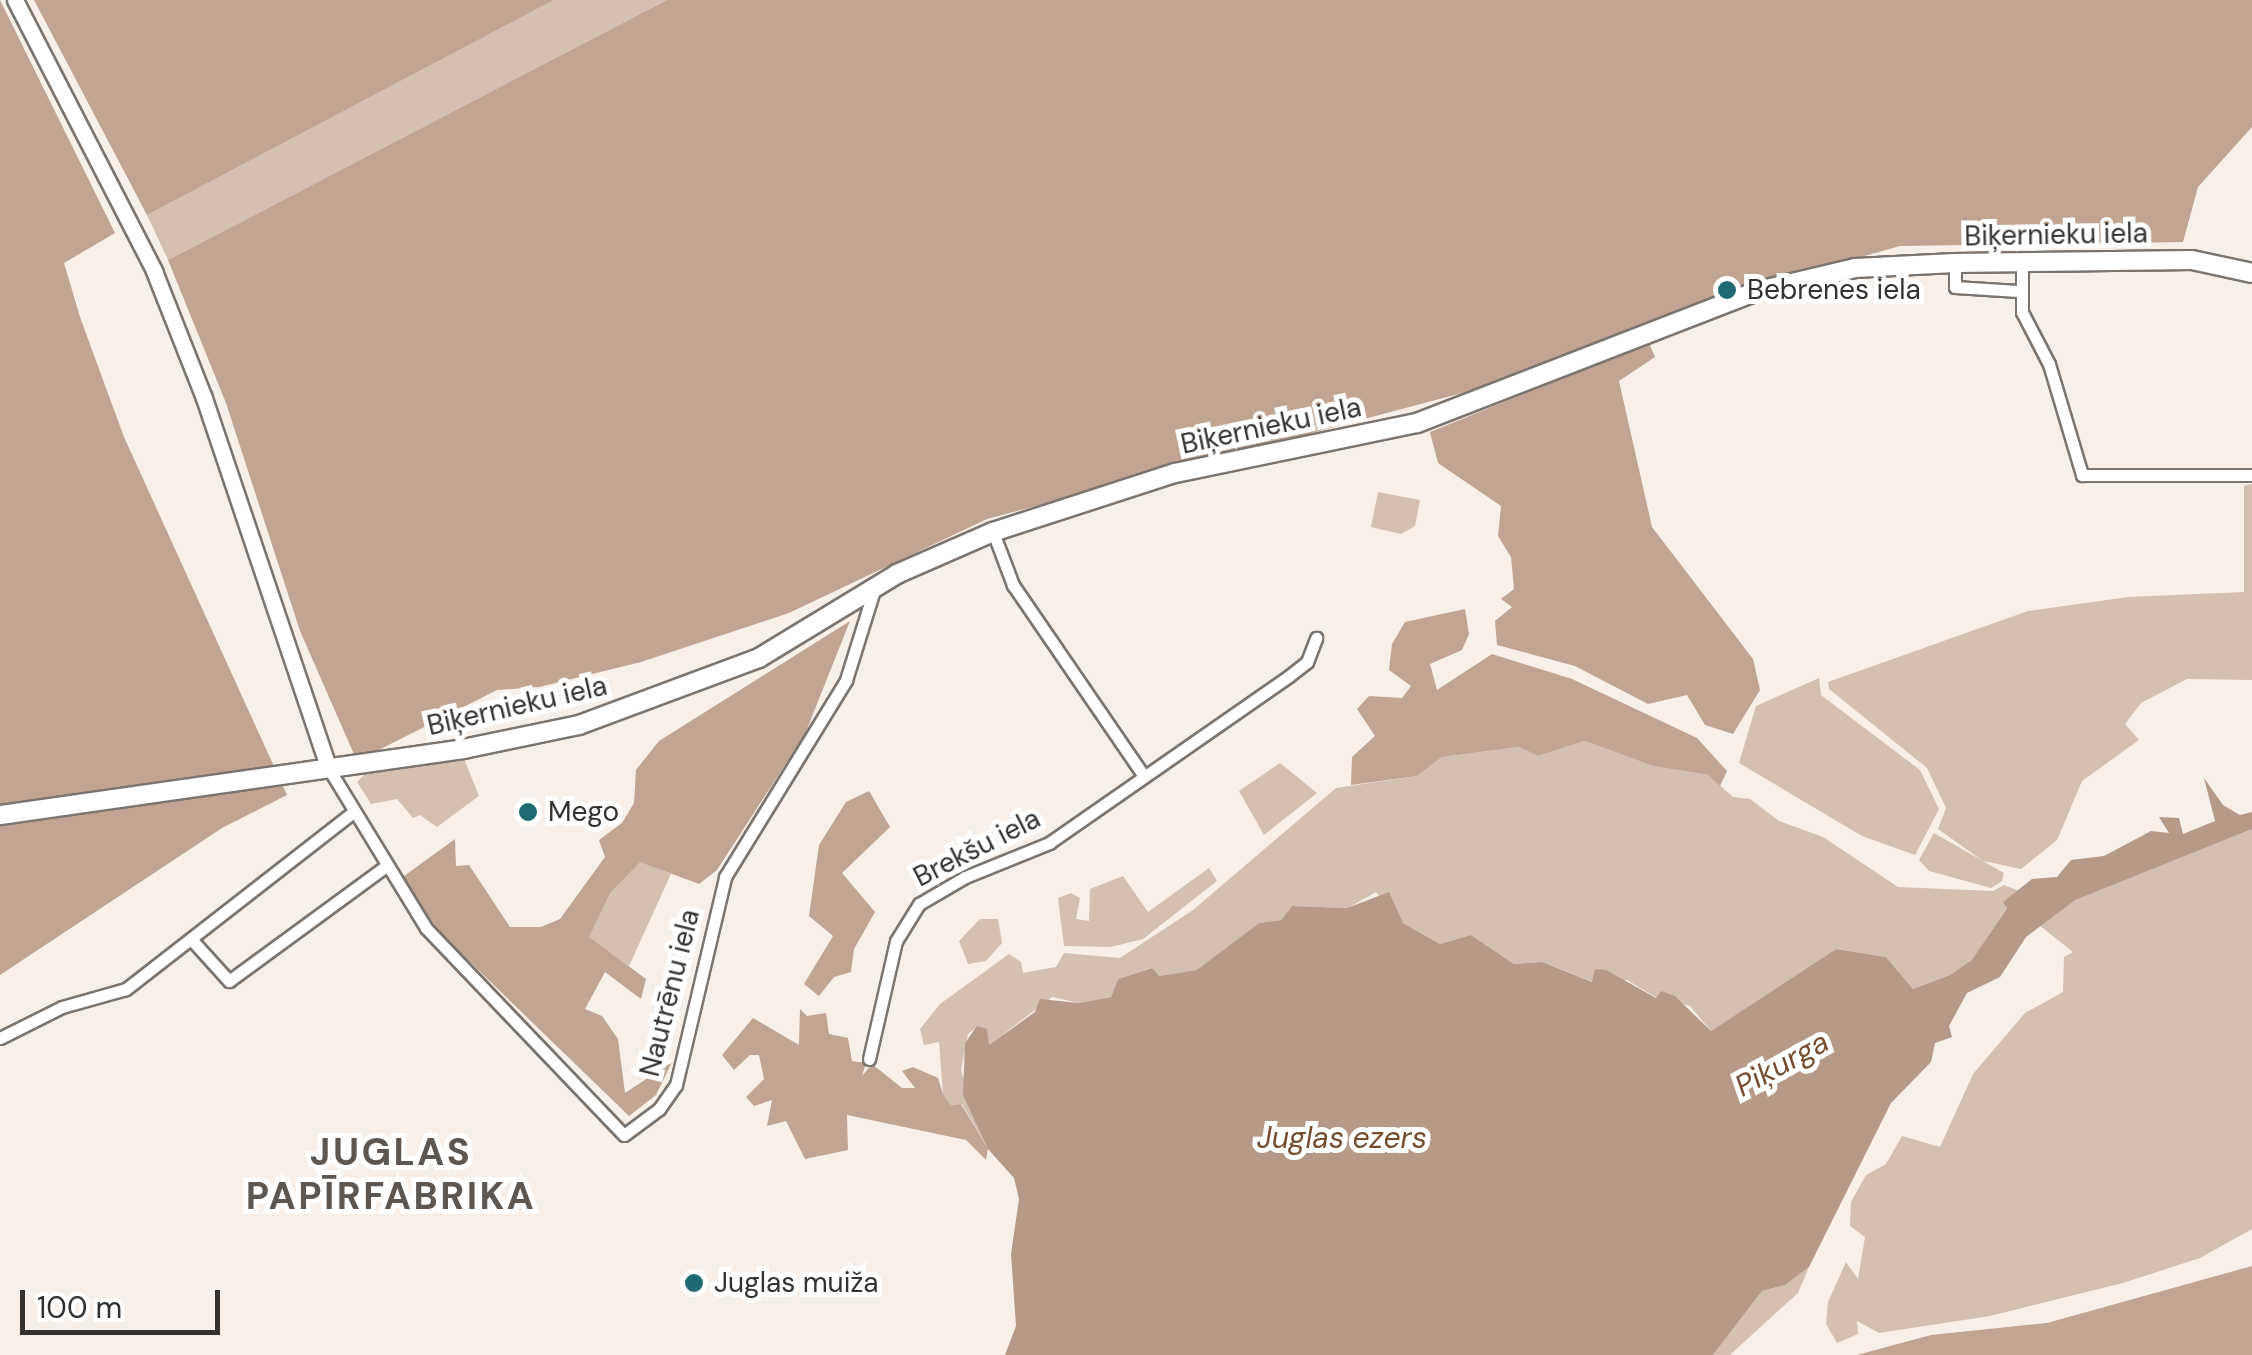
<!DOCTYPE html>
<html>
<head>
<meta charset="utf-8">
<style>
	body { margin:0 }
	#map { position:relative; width:2252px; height:1355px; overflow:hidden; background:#f8efe9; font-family:"DM Sans",sans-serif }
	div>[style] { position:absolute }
	.green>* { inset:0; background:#d5bfb1 }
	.forest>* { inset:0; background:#c1a491 }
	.water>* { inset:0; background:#b69987 }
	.roads { filter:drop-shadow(2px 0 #7b746f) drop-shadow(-2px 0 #7b746f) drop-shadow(0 2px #7b746f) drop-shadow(0 -2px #7b746f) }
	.minor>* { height:11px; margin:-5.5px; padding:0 5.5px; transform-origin:5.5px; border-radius:5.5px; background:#fff }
	.secondary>* { height:15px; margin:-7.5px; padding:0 7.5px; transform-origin:7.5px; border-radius:7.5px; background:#fff }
	.primary>* { height:18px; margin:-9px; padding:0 9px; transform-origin:9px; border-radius:9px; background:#fff }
	.dots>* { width:28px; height:28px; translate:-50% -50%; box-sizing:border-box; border:5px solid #fff; border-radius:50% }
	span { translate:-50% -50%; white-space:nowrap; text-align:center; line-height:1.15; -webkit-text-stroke:10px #fff; paint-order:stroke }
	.street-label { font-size:28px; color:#34312f }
	.poi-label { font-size:28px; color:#34312f }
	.left { translate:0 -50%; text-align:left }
	.water-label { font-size:30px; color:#774c2e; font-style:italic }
	.district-label { font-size:38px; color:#5e5651; font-weight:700; letter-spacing:2.5px }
	.scale { position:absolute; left:20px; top:1290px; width:200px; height:45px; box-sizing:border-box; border:5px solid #34312f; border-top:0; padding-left:12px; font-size:30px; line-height:35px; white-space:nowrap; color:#34312f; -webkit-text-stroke:8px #fff; paint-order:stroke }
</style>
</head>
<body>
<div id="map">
	<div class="green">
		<i style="clip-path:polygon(554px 0,667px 0,168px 260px,147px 215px)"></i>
		<i style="clip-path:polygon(2252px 484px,2252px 680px,2187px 679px,2141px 703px,2125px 724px,2139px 740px,2082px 781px,2057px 840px,2021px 869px,1983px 861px,1938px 829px,1946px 808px,1927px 768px,1829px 689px,1828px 682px,2028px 611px,2128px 597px,2244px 592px,2244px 486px)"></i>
		<i style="clip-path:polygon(1378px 492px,1420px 500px,1415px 526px,1401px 534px,1371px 527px)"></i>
		<i style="clip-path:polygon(1819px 678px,1821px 695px,1920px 770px,1939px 809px,1915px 855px,1862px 836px,1739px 763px,1756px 706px)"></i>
		<i style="clip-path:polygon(1585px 741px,1653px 766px,1708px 775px,1733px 797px,1750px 799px,1779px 821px,1823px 837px,1898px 887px,1993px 891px,2004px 885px,2019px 891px,2004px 901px,2007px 907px,1972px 961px,1950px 975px,1913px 989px,1886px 957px,1836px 949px,1711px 1031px,1690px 1006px,1657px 998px,1627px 980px,1593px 982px,1542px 962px,1514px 964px,1471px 935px,1440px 944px,1403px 923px,1376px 892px,1348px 908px,1292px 906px,1281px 920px,1259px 923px,1198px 970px,1159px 976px,1151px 968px,1118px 979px,1111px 997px,1079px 1003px,1052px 997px,988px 1046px,977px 1027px,968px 1034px,961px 1070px,988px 1149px,962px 1104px,951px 1105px,943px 1094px,939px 1042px,924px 1045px,920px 1029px,940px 1004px,1009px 954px,1021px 962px,1023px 973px,1056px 967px,1064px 953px,1120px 958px,1193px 910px,1336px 788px,1417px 776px,1442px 757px,1519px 747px,1538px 756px)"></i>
		<i style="clip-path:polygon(455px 760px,465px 761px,479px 796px,437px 827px,420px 815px,413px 818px,397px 799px,371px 804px,357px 782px,367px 772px)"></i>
		<i style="clip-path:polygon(1280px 763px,1317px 793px,1264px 835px,1239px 791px)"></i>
		<i style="clip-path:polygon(2252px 829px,2252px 1229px,2200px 1258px,2123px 1283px,1990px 1316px,1879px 1333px,1857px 1321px,1858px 1334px,1837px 1343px,1826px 1324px,1828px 1302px,1846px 1262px,1858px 1279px,1865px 1237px,1850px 1226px,1851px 1202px,1866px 1175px,1886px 1164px,1902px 1136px,1940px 1147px,1973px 1074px,2025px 1013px,2063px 992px,2064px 957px,2073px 952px,2039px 925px,2076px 899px)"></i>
		<i style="clip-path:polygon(1934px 833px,2004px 873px,2002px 881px,1991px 888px,1929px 871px,1919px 860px)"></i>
		<i style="clip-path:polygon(640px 861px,671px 874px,629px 966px,586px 936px,609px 892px)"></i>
		<i style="clip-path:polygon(1209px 868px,1217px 881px,1143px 939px,1111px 947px,1064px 946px,1058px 898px,1071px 893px,1080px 898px,1076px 919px,1089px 921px,1090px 889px,1123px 876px,1148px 912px)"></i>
		<i style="clip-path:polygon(980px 919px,998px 919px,1002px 943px,986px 961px,968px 964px,959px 941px)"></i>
		<i style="clip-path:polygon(1809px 1267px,1798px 1293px,1767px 1321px,1730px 1355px,1713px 1355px,1762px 1291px,1785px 1285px)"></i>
	</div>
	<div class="forest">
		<i style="clip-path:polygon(0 0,115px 233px,64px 263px,80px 317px,124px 437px,287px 795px,222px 828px,0 975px)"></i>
		<i style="clip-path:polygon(34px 0,554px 0,147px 215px)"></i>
		<i style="clip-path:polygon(667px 0,2252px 0,2252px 127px,2198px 187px,2183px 242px,1900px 246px,1733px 293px,1515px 379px,987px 519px,789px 613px,641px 662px,539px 687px,497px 690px,357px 761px,300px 631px,226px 403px,168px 260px)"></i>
		<i style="clip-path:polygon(1649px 343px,1655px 357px,1619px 381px,1652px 527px,1753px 659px,1760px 690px,1733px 734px,1705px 725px,1687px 695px,1648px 704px,1575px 666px,1497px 645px,1495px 621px,1512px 607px,1501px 599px,1514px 589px,1511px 557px,1498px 536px,1501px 506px,1438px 463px,1430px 432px)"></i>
		<i style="clip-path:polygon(1465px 609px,1469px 634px,1462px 650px,1430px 664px,1437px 690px,1492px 654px,1572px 679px,1697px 738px,1727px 771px,1720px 786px,1708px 775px,1653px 766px,1585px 741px,1538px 756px,1519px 747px,1442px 757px,1417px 776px,1351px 785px,1352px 757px,1375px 736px,1357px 709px,1369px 696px,1402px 698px,1411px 686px,1389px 670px,1392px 644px,1405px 622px)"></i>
		<i style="clip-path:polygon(850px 621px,805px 734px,717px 870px,699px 884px,640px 862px,610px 893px,589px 937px,646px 979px,641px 999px,605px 972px,585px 1009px,602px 1016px,618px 1039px,625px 1093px,672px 1062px,656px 1095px,629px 1116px,442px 935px,400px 879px,455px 839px,456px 866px,469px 865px,510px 927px,541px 927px,560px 919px,605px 857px,599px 840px,622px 823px,634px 803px,636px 770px,659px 741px)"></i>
		<i style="clip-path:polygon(869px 791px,890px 827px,842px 873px,875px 912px,854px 949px,851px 972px,834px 977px,819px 996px,804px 984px,833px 936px,809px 916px,819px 845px,846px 802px)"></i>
		<i style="clip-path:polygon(800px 1009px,807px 1016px,826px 1013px,829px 1034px,848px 1038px,852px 1061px,866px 1063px,862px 1076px,872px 1064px,902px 1088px,915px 1088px,902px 1071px,913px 1067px,938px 1078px,943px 1094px,951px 1105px,961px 1104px,988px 1149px,986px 1160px,966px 1140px,847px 1115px,848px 1150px,805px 1159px,786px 1121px,767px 1126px,772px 1100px,754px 1106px,746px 1097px,764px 1079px,759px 1055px,750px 1055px,734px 1070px,722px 1055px,753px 1018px,799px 1045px)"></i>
		<i style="clip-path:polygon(2252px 1266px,2252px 1355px,1857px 1355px,1931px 1335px,2047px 1323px)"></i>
	</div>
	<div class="water">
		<i style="clip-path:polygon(2204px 778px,2223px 805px,2240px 815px,2252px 812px,2252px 829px,2075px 900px,2026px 937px,2000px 977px,1967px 993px,1949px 1026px,1952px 1037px,1935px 1043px,1931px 1062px,1891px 1103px,1809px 1267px,1785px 1285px,1762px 1291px,1713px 1355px,1005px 1355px,1016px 1326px,1011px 1254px,1019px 1199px,1014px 1178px,988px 1149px,963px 1095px,965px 1043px,977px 1026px,987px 1029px,989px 1045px,1035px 1012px,1040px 999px,1079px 1003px,1111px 997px,1118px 979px,1152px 968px,1159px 976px,1197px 970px,1259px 923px,1281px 920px,1292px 906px,1347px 908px,1389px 892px,1403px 923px,1440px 944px,1471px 935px,1514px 964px,1542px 962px,1592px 982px,1595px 969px,1606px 970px,1656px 998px,1661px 991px,1675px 996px,1711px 1031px,1836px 949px,1886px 957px,1913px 989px,1950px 975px,1972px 960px,2007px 908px,2003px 902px,2032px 879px,2057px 877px,2071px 860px,2104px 856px,2151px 831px,2169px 833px,2159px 817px,2179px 818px,2183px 834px,2215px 821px)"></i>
	</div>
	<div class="roads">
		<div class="minor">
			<i style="left:2022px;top:262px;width:50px;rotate:90deg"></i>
			<i style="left:2022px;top:312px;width:59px;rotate:62.6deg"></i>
			<i style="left:2049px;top:364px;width:116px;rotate:73.4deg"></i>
			<i style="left:2082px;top:475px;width:170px"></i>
			<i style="left:1955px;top:263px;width:24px;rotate:90deg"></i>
			<i style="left:1955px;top:287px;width:63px;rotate:3.6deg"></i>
			<i style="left:993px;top:532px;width:57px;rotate:69.3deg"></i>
			<i style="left:1013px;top:585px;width:232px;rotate:55.6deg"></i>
			<i style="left:329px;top:769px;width:186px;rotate:58.6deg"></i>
			<i style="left:426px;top:928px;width:286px;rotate:46.3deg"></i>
			<i style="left:624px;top:1135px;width:44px;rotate:-36.6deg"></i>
			<i style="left:659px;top:1109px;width:29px;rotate:-55deg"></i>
			<i style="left:676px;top:1085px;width:214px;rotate:-76.7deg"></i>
			<i style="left:725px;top:877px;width:231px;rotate:-58.4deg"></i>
			<i style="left:846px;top:680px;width:94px;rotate:-72.7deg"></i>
			<i style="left:191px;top:939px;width:57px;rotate:47.9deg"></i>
			<i style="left:229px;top:981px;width:193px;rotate:-36.2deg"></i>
			<i style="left:0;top:1038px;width:69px;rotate:-26.6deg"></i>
			<i style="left:62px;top:1007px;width:66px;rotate:-15.7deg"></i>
			<i style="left:126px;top:989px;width:286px;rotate:-37.9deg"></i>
			<i style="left:869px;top:1059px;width:121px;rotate:-77.1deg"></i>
			<i style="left:896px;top:941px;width:44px;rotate:-58.1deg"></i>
			<i style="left:919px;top:904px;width:53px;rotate:-30.4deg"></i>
			<i style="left:965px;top:877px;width:91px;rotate:-22deg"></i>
			<i style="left:1049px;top:843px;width:292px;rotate:-34.8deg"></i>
			<i style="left:1289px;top:676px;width:23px;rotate:-38deg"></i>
			<i style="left:1307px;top:662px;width:26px;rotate:-69deg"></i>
		</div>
		<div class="secondary">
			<i style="left:15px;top:0;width:305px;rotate:62.8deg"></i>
			<i style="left:154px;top:271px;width:136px;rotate:68.5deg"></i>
			<i style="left:204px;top:398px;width:391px;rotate:71.4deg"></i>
		</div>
		<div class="primary">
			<i style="left:0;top:815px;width:468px;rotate:-8.1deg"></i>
			<i style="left:463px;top:749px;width:118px;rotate:-11.7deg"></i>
			<i style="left:579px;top:725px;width:192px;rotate:-20.4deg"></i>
			<i style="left:759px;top:658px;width:162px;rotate:-31.3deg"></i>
			<i style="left:897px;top:574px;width:105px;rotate:-23.6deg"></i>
			<i style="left:993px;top:532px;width:191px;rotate:-18deg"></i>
			<i style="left:1175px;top:473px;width:247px;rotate:-11.7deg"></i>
			<i style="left:1417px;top:423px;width:366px;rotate:-21.2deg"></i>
			<i style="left:1758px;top:291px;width:100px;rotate:-13.3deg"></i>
			<i style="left:1855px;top:268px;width:100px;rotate:-2.9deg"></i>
			<i style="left:1955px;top:263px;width:237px;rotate:-0.7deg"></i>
			<i style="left:2192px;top:260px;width:61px;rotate:12.2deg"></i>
		</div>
	</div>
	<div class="dots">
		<i style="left:1727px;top:290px;background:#206a74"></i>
		<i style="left:528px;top:812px;background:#206a74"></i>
		<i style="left:694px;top:1283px;background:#206a74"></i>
	</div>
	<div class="street-label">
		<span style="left:2056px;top:235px;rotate:-1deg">Biķernieku iela</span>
		<span style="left:1271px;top:426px;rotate:-12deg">Biķernieku iela</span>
		<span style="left:517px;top:706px;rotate:-13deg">Biķernieku iela</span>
		<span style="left:977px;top:848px;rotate:-27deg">Brekšu iela</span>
		<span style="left:670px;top:993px;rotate:-76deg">Nautrēnu iela</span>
	</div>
	<div class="poi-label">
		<span class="left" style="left:1747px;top:290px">Bebrenes iela</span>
		<span class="left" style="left:548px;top:812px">Mego</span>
		<span class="left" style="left:714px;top:1283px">Juglas muiža</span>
	</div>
	<div class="water-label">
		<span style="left:1782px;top:1064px;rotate:-29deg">Piķurga</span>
		<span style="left:1342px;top:1138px">Juglas ezers</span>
	</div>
	<div class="district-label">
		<span style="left:391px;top:1175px">JUGLAS<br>PAPĪRFABRIKA</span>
	</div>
	<div class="scale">100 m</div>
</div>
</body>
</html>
